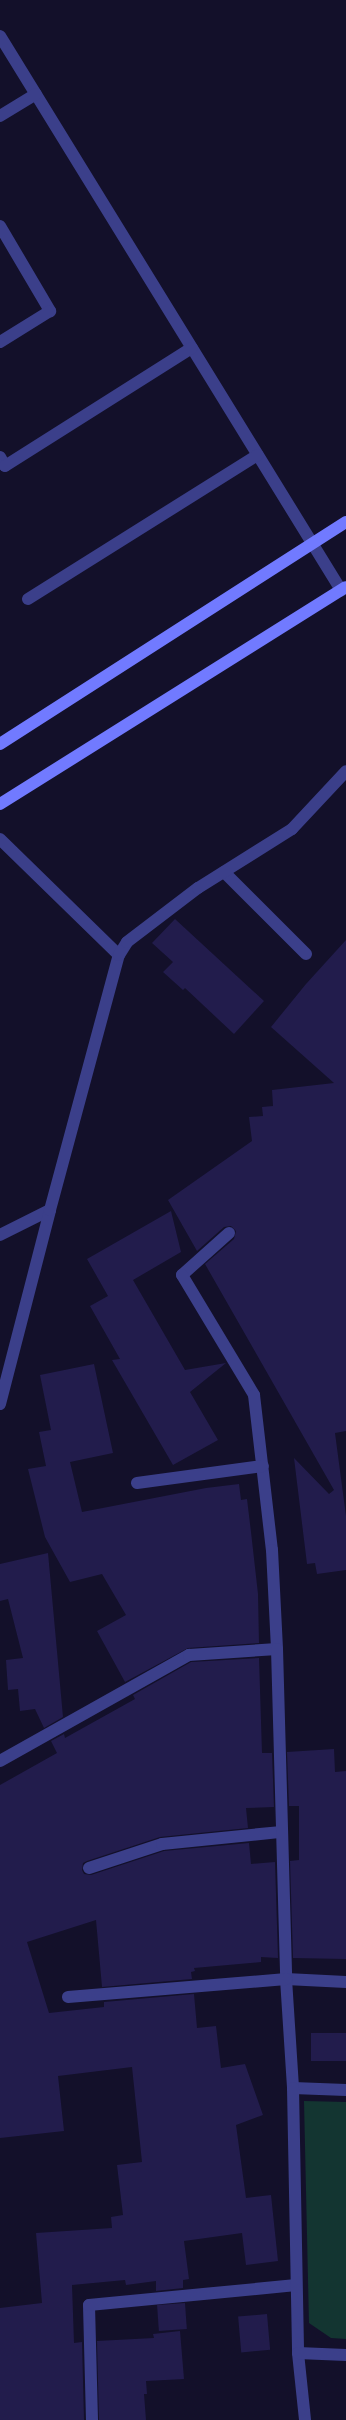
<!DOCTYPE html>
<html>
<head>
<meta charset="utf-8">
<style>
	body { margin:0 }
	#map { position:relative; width:346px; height:2420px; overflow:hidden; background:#13102a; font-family:"IBM Plex Sans",sans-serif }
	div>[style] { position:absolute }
	.green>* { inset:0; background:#133531 }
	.building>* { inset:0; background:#221c4c; transform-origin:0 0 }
	.lane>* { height:12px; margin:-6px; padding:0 6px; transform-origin:6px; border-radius:6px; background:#3b3f8a }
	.street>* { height:12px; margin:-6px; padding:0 6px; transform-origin:6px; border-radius:6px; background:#3b3f8a }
	.secondary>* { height:12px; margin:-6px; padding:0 6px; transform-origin:6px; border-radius:6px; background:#717aff }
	span { translate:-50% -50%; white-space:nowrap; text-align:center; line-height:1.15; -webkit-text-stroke:3px #13102a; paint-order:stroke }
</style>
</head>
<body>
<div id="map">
	<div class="green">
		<i style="clip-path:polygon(304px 2101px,346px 2102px,346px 2339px,331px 2338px,309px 2323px)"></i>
	</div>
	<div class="building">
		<i style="clip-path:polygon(175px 919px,264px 1001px,234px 1034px,185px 988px,183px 990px,163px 972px,173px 962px,152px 943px)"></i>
		<i style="clip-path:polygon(346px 940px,346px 1431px,335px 1433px,346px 1516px,346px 1570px,317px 1574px,315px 1563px,307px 1564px,294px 1458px,329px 1494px,334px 1490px,205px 1264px,234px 1239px,236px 1231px,231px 1226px,224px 1227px,197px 1251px,168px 1200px,252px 1141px,249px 1117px,263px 1116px,262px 1107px,273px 1106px,272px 1090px,334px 1083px,271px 1027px,306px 984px)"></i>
		<i style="clip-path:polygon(171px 1211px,181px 1252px,133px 1280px,185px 1370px,226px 1363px,190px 1392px,218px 1440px,173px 1465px,112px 1360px,120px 1359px,90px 1306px,108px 1296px,87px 1259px)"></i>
		<i style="clip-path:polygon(94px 1364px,113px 1453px,70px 1462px,82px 1512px,206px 1488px,239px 1484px,241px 1500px,247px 1499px,251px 1532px,258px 1594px,259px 1643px,188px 1648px,125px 1682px,97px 1631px,126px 1615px,102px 1574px,70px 1582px,45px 1537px,28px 1469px,46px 1466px,39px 1432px,51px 1430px,40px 1375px)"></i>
		<i style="clip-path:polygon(48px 1553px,63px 1717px,44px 1728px,35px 1709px,20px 1711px,18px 1689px,8px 1690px,6px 1660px,23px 1658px,8px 1599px,0 1601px,0 1564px)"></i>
		<i style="clip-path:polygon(259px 1658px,262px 1753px,272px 1753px,274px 1807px,246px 1808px,248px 1828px,160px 1837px,87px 1861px,83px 1863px,82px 1870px,84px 1874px,91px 1875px,164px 1851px,249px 1843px,251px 1864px,275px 1862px,278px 1958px,261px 1957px,261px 1962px,194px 1968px,195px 1971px,191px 1972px,192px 1979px,102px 1987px,96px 1920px,27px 1942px,49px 2013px,104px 2007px,104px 2002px,194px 1994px,197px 2028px,216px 2026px,221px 2068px,245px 2064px,263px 2115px,236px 2125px,246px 2198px,271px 2195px,278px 2261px,246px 2265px,242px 2233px,184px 2241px,189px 2279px,183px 2280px,183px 2288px,156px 2291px,156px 2281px,126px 2285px,125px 2280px,72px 2285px,74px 2343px,82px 2342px,84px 2420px,0 2420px,0 2308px,42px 2303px,36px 2233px,112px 2228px,111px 2217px,123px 2215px,117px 2165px,142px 2162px,132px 2067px,58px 2076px,64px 2131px,0 2138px,0 1785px,57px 1753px,51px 1741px,64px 1734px,65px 1738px,135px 1699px,133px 1695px,191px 1662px)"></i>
		<i style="clip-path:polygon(334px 1749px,335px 1772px,346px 1771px,346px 1959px,293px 1958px,290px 1861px,299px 1860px,299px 1806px,289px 1806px,287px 1752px)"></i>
		<i style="left:311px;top:2033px;width:35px;height:28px"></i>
		<i style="left:185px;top:2303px;width:26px;height:28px;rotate:86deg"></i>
		<i style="left:267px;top:2314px;width:36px;height:29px;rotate:85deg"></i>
		<i style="clip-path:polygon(180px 2331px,184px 2379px,146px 2381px,147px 2394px,144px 2394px,146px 2420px,99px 2420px,97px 2341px,154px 2338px,153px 2334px)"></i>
	</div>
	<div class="lane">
		<i style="left:229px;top:1233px;width:63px;rotate:138.2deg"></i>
		<i style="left:182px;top:1275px;width:140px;rotate:59deg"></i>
		<i style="left:254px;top:1395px;width:156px;rotate:83.4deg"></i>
		<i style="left:272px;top:1550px;width:99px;rotate:87.1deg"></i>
		<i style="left:137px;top:1483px;width:127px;rotate:-7.7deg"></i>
		<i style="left:89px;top:1868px;width:77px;rotate:-18.2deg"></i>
		<i style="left:162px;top:1844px;width:120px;rotate:-5.8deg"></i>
		<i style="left:286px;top:1979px;width:60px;rotate:2.9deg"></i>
		<i style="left:293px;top:2088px;width:53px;rotate:2.2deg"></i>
		<i style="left:92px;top:2420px;width:115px;rotate:-91.5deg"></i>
		<i style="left:89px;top:2305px;width:208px;rotate:-5.5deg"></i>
	</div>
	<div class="street">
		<i style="left:0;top:36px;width:651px;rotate:58.39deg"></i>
		<i style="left:0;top:116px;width:42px;rotate:-31.4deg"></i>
		<i style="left:0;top:226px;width:99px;rotate:59.5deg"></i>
		<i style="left:50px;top:311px;width:59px;rotate:148.2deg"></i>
		<i style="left:0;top:457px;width:10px;rotate:61deg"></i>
		<i style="left:5px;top:466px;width:221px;rotate:-32.3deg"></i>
		<i style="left:28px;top:599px;width:271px;rotate:-32.1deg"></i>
		<i style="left:0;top:839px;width:166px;rotate:44.3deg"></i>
		<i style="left:224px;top:872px;width:116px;rotate:45deg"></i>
		<i style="left:0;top:1235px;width:56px;rotate:-26.6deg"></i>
		<i style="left:0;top:1404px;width:200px;rotate:-75.5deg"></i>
		<i style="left:50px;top:1210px;width:264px;rotate:-74.9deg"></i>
		<i style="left:119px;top:955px;width:15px;rotate:-58deg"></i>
		<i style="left:127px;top:942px;width:89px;rotate:-37.3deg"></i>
		<i style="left:198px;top:888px;width:111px;rotate:-32.1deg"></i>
		<i style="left:292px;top:829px;width:79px;rotate:-47deg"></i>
		<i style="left:0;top:1761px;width:217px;rotate:-29.3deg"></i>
		<i style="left:189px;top:1655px;width:88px;rotate:-3.9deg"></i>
		<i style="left:277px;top:1649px;width:330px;rotate:88.4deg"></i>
		<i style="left:286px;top:1979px;width:109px;rotate:86.3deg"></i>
		<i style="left:293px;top:2088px;width:265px;rotate:88.9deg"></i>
		<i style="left:298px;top:2353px;width:67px;rotate:84deg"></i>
		<i style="left:68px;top:1997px;width:219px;rotate:-4.7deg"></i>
		<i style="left:298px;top:2353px;width:48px;rotate:2.4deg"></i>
	</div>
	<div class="secondary">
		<i style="left:0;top:744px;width:411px;rotate:-32.7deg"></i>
		<i style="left:0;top:804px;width:408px;rotate:-32.1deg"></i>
	</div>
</div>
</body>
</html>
